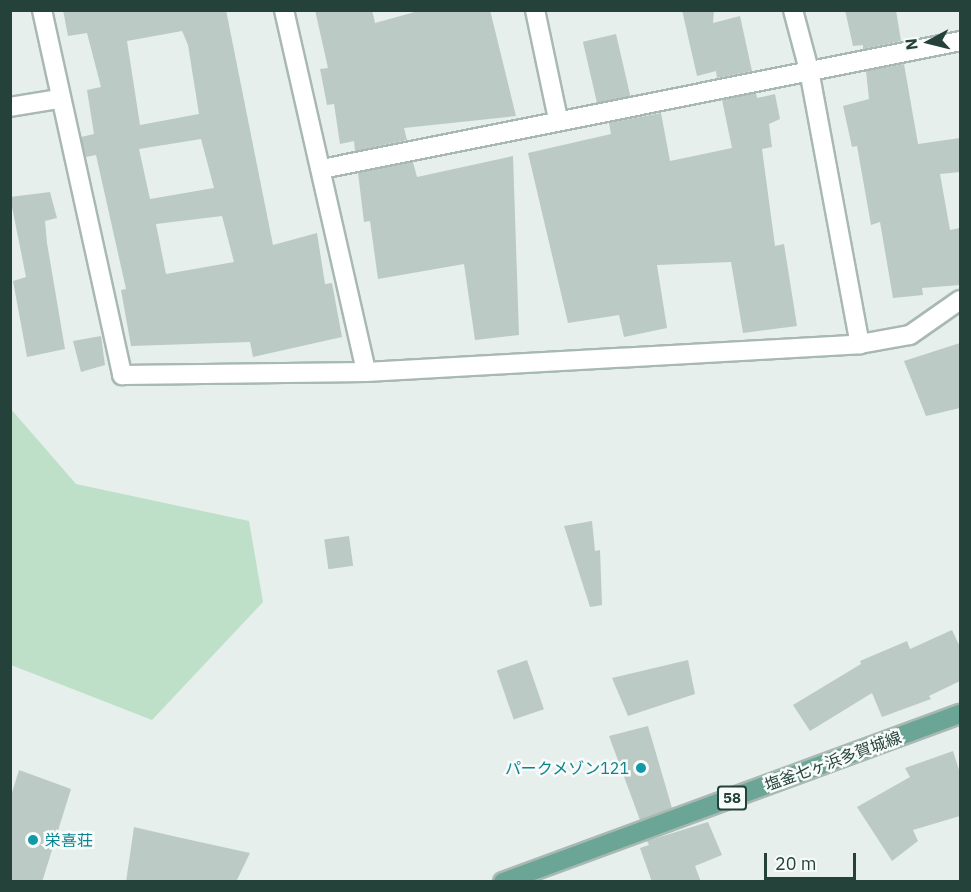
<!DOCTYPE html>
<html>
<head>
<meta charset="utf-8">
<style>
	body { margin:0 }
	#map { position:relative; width:971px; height:892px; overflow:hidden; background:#e6efeb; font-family:"IBM Plex Sans","Noto Sans JP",sans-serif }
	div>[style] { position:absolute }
	.green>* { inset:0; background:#bfe0c8 }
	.building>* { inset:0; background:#bbcac4; transform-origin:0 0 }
	.roads { filter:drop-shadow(2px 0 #a8b8b2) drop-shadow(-2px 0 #a8b8b2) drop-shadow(0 2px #a8b8b2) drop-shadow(0 -2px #a8b8b2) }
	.street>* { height:18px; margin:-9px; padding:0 9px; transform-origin:9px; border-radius:9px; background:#fff }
	.secondary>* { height:18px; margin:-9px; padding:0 9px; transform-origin:9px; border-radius:9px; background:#fff }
	.primary>* { height:18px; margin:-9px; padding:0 9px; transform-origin:9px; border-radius:9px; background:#6aa596 }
	.dots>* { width:16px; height:16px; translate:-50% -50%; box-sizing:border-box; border:3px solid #f7fbf9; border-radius:50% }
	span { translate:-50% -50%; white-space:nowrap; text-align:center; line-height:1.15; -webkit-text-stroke:5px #f7fbf9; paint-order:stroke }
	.shield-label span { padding:2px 4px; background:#f7fbf9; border:2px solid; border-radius:4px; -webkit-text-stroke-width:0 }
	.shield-label { font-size:15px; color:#24423a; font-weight:700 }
	.street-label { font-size:16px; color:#24423a }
	.culture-label { font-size:16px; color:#0d838f }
	.right { translate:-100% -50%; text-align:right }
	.left { translate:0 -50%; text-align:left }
	.frame { position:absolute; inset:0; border:12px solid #24423a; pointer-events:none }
	.north { position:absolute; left:899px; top:12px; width:60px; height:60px; -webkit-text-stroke:4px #f7fbf9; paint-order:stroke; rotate:263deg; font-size:16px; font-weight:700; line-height:24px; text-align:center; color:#24423a }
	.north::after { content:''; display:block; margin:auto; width:21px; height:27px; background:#24423a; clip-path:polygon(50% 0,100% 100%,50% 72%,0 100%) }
	.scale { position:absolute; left:764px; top:853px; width:92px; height:27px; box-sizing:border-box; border:3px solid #24423a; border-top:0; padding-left:8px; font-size:18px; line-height:21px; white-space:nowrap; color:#24423a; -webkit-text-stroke:4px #f7fbf9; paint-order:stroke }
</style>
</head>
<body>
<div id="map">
	<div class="green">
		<i style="clip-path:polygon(10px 408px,76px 484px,249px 521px,263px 602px,152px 720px,11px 665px)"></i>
	</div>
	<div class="building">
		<i style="clip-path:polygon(evenodd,63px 10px,226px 10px,273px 245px,317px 233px,325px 284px,332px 283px,342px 337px,253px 357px,250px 342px,131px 346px,121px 290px,126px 289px,96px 155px,86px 157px,81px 137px,94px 134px,87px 90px,101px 87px,87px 33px,68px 36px,63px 10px,182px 31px,188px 45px,199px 114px,140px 125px,127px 41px,182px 31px,63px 10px,201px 139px,214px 188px,150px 199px,139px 149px,201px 139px,63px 10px,222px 216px,234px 262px,166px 274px,156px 224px,222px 216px)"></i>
		<i style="clip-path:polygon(315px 10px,372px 10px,375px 23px,422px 10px,490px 10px,516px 116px,404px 128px,407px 140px,355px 151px,354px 141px,340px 144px,334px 104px,327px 105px,320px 69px,328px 68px)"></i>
		<i style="clip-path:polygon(682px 10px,714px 10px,713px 23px,740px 16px,752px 71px,717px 78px,716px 71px,697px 76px)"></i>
		<i style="clip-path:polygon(845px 10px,896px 10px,901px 41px,863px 49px,863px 45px,853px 46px)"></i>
		<i style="left:616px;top:34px;width:64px;height:34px;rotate:77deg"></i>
		<i style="clip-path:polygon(904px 64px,918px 144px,960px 138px,960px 172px,940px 174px,950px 230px,960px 228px,960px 285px,922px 288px,923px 295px,893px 298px,880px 222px,871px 225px,857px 146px,852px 147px,843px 106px,869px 99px,866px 71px)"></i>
		<i style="clip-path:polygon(756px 93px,757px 98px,775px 94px,780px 119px,769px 124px,772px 147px,762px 149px,775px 246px,784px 244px,797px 326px,743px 333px,731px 262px,657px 265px,667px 328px,624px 337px,619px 315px,568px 323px,528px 153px,611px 134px,609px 123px,661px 113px,670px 161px,732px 148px,722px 100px)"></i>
		<i style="clip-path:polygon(513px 156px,519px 335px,475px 340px,464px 264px,378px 279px,370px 221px,364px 222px,358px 173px,413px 162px,417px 177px)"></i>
		<i style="clip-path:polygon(50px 192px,57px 218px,45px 221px,47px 243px,65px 349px,27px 357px,13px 281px,26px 277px,10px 197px)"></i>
		<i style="clip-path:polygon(101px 336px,105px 365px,81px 372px,73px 341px)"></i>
		<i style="clip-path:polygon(960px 343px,960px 408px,926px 416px,904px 361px)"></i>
		<i style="clip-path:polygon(592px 521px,595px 551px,600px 550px,602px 605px,590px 607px,564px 526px)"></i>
		<i style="left:349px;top:536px;width:30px;height:25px;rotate:82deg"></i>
		<i style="clip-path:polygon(952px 630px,960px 647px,960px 681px,929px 696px,931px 699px,882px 717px,872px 693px,810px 731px,793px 705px,861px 664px,860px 661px,907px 641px,910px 649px)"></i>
		<i style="left:527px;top:660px;width:52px;height:32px;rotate:71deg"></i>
		<i style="clip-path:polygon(688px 660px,695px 694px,628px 716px,612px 678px)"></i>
		<i style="clip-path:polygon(648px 726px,672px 808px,640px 820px,609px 736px)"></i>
		<i style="clip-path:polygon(953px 751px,960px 773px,960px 816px,913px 830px,918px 841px,892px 861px,857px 807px,910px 777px,905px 768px)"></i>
		<i style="clip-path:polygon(19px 770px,71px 789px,42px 882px,10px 882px,10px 799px)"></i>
		<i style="clip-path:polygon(708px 822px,722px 855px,695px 866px,701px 882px,652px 882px,640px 848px,649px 845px,647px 841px)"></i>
		<i style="clip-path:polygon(134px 827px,177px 837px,250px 853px,236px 882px,126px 882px)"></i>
	</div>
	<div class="roads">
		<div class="street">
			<i style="left:42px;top:10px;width:374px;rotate:77.6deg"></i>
			<i style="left:122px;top:375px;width:244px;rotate:-0.7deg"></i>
			<i style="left:366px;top:372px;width:495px;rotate:-3.2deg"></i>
			<i style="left:860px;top:344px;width:51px;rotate:-10.2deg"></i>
			<i style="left:910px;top:335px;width:61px;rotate:-35deg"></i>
			<i style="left:284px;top:10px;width:371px;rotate:77.2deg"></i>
			<i style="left:535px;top:10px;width:111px;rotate:78.1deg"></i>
			<i style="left:10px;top:107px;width:50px;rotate:-9.3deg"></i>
			<i style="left:322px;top:169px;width:651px;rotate:-11.34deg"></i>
		</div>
		<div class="secondary">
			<i style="left:793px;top:10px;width:62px;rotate:75.1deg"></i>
			<i style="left:809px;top:70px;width:279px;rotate:79.5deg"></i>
		</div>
		<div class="primary">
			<i style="left:503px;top:882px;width:487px;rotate:-20.2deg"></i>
		</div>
	</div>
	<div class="dots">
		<i style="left:641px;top:768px;background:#0f9aa8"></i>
		<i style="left:33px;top:840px;background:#0f9aa8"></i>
	</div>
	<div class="shield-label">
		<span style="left:732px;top:798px">58</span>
	</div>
	<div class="street-label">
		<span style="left:833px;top:761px;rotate:-20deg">塩釜七ヶ浜多賀城線</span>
	</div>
	<div class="culture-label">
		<span class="right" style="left:629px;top:768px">パークメゾン121</span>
		<span class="left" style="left:45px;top:840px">栄喜荘</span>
	</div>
	<div class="frame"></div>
	<div class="north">N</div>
	<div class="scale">20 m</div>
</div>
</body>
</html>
